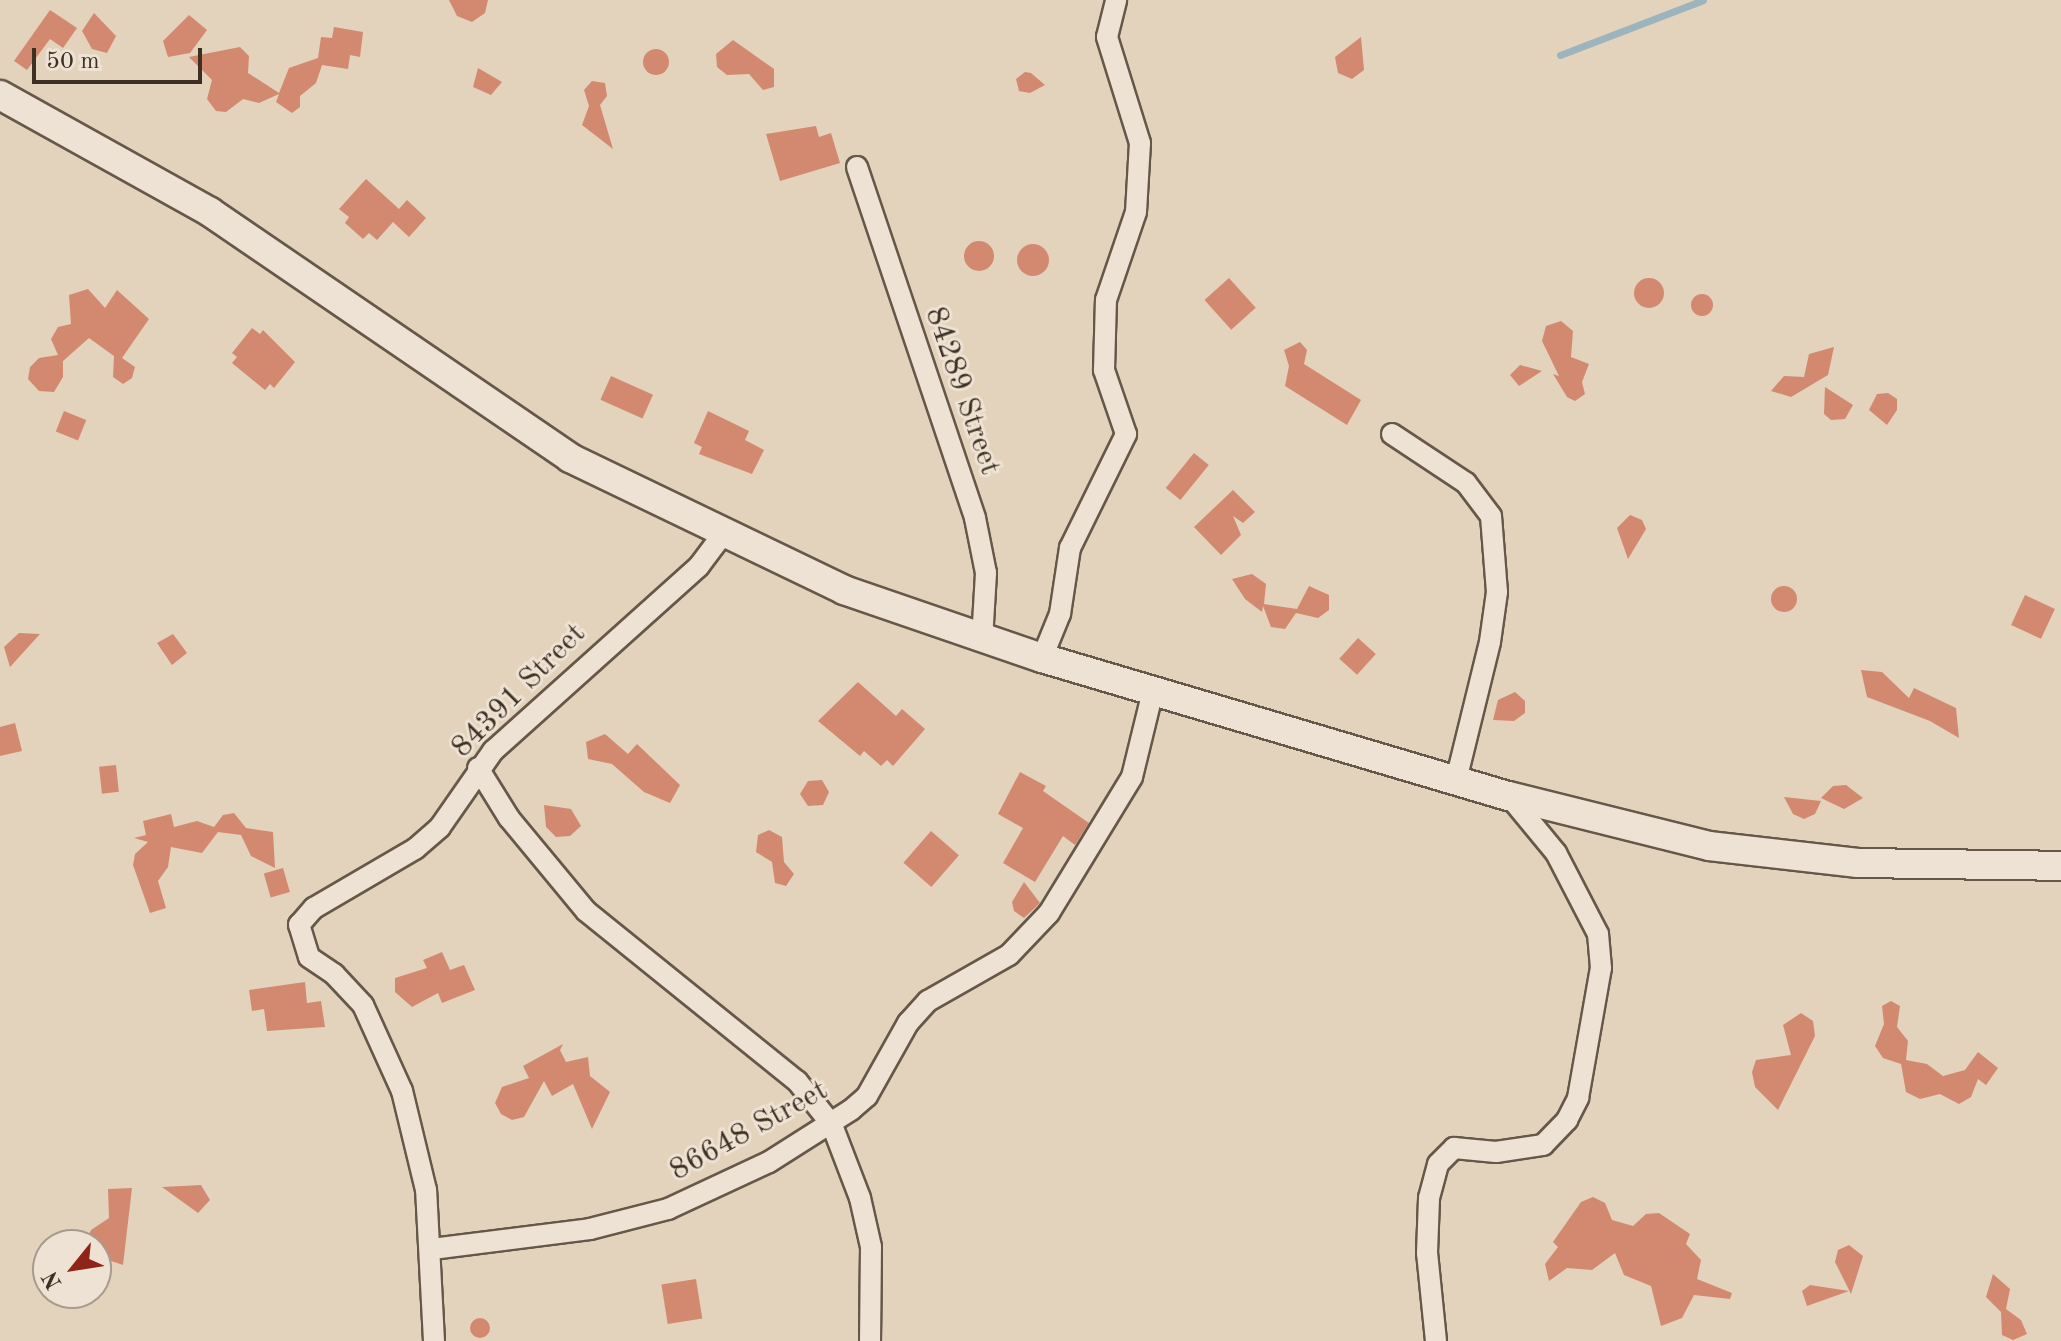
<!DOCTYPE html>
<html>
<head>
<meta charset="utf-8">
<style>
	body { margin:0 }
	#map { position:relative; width:2061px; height:1341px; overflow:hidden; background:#e3d2bc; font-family:"Old Standard TT",serif }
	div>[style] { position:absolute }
	.stream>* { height:7px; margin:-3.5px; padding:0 3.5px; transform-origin:3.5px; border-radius:3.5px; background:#9cb4bd }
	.building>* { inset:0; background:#d38970; transform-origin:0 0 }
	.round { border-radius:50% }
	.roads { filter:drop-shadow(2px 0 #665849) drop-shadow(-2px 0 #665849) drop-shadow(0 2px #665849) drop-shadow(0 -2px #665849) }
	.street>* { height:20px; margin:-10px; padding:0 10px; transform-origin:10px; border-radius:10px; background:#ede2d3 }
	.secondary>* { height:28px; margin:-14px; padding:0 14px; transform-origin:14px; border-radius:14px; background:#ede2d3 }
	span { translate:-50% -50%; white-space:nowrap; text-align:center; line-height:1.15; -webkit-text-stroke:6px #ede2d3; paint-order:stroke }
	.street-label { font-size:30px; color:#3d3023 }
	.north { position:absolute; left:32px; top:1229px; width:80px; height:80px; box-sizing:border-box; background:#ede2d3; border:2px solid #a79b8d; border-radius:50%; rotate:240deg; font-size:22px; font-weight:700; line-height:32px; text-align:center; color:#3d3023 }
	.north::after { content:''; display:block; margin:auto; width:28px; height:36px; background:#8f2418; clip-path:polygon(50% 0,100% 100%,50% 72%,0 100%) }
	.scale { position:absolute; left:32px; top:48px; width:170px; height:36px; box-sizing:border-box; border:4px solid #3d3023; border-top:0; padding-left:10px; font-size:24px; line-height:28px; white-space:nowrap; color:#3d3023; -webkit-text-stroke:6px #ede2d3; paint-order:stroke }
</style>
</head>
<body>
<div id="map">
	<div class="stream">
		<i style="left:1560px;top:55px;width:153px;rotate:-21deg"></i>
	</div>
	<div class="building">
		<i style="clip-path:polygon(449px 0,488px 0,485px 13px,472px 22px,457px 16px)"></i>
		<i style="clip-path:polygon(50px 10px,77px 28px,63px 48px,50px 39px,27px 70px,14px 61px)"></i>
		<i style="clip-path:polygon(94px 13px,116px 36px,107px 53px,92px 49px,82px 31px)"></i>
		<i style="clip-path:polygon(189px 15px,207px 30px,190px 53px,168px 57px,163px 41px)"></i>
		<i style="clip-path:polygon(334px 27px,363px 32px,360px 57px,350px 55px,348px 69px,322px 65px,316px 83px,300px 96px,300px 107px,292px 113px,276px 102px,279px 94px,259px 103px,243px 99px,226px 112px,216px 111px,207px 99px,212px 80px,189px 57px,240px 47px,249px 56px,248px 73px,279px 93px,289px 68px,318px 58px,321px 37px,332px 38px)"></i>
		<i style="clip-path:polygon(1361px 37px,1364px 70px,1352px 79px,1338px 73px,1335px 57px)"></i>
		<i style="clip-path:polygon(733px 40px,774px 69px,774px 87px,763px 90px,749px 74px,727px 75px,717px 67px,716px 54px)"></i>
		<i class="round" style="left:643px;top:49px;width:26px;height:26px"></i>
		<i style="clip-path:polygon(478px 68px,502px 82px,491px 95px,473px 87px)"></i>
		<i style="clip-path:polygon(1025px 72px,1031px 73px,1045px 85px,1030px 93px,1019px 91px,1016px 79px)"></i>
		<i style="clip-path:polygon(592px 81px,605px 83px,607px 96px,600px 105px,613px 149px,582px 125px,589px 106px,584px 90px)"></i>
		<i style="clip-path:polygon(816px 126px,819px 137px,831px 133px,840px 163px,780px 181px,766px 134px)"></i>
		<i style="clip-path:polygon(366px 179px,399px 209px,407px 200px,426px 218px,409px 237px,393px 222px,377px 240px,369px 233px,363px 239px,345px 223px,349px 217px,339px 209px)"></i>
		<i class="round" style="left:964px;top:241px;width:30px;height:30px"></i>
		<i class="round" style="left:1017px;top:244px;width:32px;height:32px"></i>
		<i style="left:1229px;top:278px;width:40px;height:33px;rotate:48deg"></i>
		<i class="round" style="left:1634px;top:278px;width:30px;height:30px"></i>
		<i style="clip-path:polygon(88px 289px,105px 308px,117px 290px,149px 319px,122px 358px,135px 367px,132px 378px,123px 384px,113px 377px,114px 356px,89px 338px,63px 361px,63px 377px,54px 392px,39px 391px,28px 379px,30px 367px,39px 358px,58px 355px,51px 339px,58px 327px,71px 324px,69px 295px)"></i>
		<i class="round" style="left:1691px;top:294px;width:22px;height:22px"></i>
		<i style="clip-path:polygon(1561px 321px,1573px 331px,1571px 357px,1589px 364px,1582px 382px,1585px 394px,1575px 401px,1567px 397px,1553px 374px,1559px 376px,1542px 341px,1546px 326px)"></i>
		<i style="clip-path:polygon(252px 328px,260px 334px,263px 330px,295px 362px,274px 388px,270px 384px,265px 390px,232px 363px,237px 357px,232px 353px)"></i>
		<i style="clip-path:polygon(1300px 342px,1307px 350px,1304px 364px,1361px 400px,1347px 425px,1285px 386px,1289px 366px,1284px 350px)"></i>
		<i style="clip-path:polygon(1834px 347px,1828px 375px,1791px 397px,1771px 391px,1784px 376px,1804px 377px,1809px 354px)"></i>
		<i style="clip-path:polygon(1520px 365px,1542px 371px,1519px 386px,1510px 375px)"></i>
		<i style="left:611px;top:376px;width:46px;height:26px;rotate:24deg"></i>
		<i style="clip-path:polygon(1825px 387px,1853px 405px,1845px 419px,1831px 420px,1824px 414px)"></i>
		<i style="clip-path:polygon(1888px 393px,1897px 399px,1897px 410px,1887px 425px,1869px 410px,1877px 394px)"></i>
		<i style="left:64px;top:411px;width:24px;height:22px;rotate:22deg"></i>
		<i style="clip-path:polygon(708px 411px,749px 431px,745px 440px,764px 450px,752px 474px,699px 454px,702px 447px,694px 443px)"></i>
		<i style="left:1194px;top:453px;width:19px;height:45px;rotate:39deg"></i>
		<i style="clip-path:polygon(1233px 490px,1255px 512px,1243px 523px,1233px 516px,1241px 535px,1221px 555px,1194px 527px)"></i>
		<i style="clip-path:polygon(1630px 515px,1642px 520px,1646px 529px,1628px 559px,1617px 528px)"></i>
		<i style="clip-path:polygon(1252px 574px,1266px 584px,1264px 604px,1297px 609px,1309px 586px,1329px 595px,1329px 610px,1318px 618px,1296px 613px,1285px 629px,1271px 627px,1263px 606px,1262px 612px,1245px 599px,1232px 579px)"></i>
		<i class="round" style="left:1771px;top:586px;width:26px;height:26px"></i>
		<i style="left:2025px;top:595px;width:33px;height:33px;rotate:25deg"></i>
		<i style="clip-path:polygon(19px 633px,40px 634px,10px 667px,4px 647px)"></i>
		<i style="clip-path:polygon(173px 634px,187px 653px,172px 665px,157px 643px)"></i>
		<i style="left:1358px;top:638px;width:24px;height:28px;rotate:42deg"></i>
		<i style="clip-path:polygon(1861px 670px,1882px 672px,1909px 698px,1914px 688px,1956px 708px,1959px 738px,1930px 721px,1867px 697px)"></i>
		<i style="clip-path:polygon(858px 682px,896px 716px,902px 709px,925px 729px,893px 766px,887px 760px,881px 766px,864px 751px,860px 756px,818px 721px)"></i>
		<i style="clip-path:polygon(1515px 692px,1525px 701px,1525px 713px,1514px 721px,1493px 720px,1498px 700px)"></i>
		<i style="clip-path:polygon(15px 723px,22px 751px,0 756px,0 727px)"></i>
		<i style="clip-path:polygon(605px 734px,628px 754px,637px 744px,680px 785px,670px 803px,644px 792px,612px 764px,588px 759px,586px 742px)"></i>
		<i style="left:116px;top:765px;width:27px;height:17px;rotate:84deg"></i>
		<i style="clip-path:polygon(1020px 772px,1046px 786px,1043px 791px,1089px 823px,1075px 845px,1063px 836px,1035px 882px,1003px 863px,1023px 828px,998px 814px)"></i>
		<i style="clip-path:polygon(822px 780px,829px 792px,823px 805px,808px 806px,800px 794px,808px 781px)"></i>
		<i style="clip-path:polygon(1846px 785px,1863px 798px,1844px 809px,1821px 798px,1833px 786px)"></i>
		<i style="clip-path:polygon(1784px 797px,1821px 801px,1815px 814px,1804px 819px,1793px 814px)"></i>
		<i style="clip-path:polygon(544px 805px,571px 809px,581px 826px,570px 836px,556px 837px,546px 827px)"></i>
		<i style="clip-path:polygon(234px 813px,246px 828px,273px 832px,275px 868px,251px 856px,241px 835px,218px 832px,202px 853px,171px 847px,168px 867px,158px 881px,166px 908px,150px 913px,133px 865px,135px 854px,148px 842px,134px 838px,146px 835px,143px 821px,171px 814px,174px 827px,197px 821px,214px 827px,223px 815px)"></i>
		<i style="clip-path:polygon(769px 830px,782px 837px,784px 862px,794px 874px,786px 886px,775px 883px,772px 862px,756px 852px,758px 835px)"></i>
		<i style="left:931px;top:831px;width:37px;height:42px;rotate:41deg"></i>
		<i style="left:283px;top:868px;width:25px;height:20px;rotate:74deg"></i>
		<i style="clip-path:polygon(1024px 882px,1040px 903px,1024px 918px,1014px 911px,1012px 902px)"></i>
		<i style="clip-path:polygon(442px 952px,450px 970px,464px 965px,475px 990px,442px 1003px,438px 993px,412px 1007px,395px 992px,395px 978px,427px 968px,423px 960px)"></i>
		<i style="clip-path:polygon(305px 982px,307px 1003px,321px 1001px,325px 1027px,267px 1031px,264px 1009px,252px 1011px,249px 990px)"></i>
		<i style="clip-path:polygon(1891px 1001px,1900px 1006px,1897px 1027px,1908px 1041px,1906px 1060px,1927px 1064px,1943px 1076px,1965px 1070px,1978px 1052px,1998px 1068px,1986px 1085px,1978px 1079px,1971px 1097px,1959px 1104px,1940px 1094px,1920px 1099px,1906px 1092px,1901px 1064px,1883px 1058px,1875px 1046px,1884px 1024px,1882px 1006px)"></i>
		<i style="clip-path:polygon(1801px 1013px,1813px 1021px,1815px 1036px,1778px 1110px,1755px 1087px,1752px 1072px,1756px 1060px,1791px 1055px,1783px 1025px)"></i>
		<i style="clip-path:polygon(563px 1044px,560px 1050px,566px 1062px,588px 1057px,590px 1076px,610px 1092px,592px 1129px,573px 1084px,552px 1096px,544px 1081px,524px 1117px,512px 1120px,501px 1114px,495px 1103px,502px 1087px,529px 1078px,523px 1066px)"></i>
		<i style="clip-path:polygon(201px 1185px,210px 1200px,198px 1213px,162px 1187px)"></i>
		<i style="clip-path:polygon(132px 1188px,123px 1265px,96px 1256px,96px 1245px,85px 1245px,91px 1230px,109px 1218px,108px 1189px)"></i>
		<i style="clip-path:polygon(1593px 1197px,1605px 1203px,1612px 1220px,1633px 1226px,1646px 1214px,1659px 1213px,1690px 1234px,1686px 1244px,1701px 1260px,1697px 1279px,1732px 1293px,1730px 1299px,1694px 1295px,1682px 1318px,1661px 1326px,1651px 1286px,1624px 1275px,1615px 1253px,1592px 1270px,1567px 1268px,1549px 1281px,1545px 1264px,1558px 1247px,1553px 1242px,1581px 1202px)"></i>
		<i style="clip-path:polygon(1849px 1245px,1863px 1256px,1851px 1294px,1835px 1262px,1838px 1250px)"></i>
		<i style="clip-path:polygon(1993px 1274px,2010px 1289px,2006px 1309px,2021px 1320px,2027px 1334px,2013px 1340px,2002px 1335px,2001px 1312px,1986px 1297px)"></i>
		<i style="left:696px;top:1279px;width:40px;height:35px;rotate:81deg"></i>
		<i style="clip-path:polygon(1810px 1285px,1849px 1291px,1807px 1306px,1802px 1291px)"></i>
		<i class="round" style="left:470px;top:1318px;width:20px;height:20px"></i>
	</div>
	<div class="roads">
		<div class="street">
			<i style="left:857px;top:167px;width:370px;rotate:71.4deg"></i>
			<i style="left:975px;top:518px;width:56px;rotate:78.7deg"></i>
			<i style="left:986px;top:573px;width:67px;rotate:93.4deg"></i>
			<i style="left:1392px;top:434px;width:89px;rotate:33.5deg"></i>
			<i style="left:1466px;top:483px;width:41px;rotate:52.9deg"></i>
			<i style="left:1491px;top:516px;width:76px;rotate:85.5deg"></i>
			<i style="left:1497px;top:592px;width:50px;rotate:98deg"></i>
			<i style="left:1490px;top:642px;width:142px;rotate:103.8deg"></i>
			<i style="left:1042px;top:658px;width:48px;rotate:-67.8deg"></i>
			<i style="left:1060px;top:614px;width:67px;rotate:-81.4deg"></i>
			<i style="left:1070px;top:548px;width:127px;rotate:-63.8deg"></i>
			<i style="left:1126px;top:434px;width:68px;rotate:-109deg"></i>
			<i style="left:1104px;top:370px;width:70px;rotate:-88.4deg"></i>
			<i style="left:1106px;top:300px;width:93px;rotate:-71.2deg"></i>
			<i style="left:1136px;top:212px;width:69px;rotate:-86.7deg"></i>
			<i style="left:1140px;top:143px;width:111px;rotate:-107.3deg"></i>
			<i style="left:1107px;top:37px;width:38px;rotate:-76deg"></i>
			<i style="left:478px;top:768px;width:59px;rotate:58.2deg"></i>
			<i style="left:509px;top:818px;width:121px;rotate:50.4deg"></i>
			<i style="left:586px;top:911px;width:271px;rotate:38.9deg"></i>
			<i style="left:797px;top:1081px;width:56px;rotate:51.5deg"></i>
			<i style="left:832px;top:1125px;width:78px;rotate:69deg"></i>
			<i style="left:860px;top:1198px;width:50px;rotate:77.3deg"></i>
			<i style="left:871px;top:1247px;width:94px;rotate:90.6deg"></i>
			<i style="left:432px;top:1249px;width:159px;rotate:-7.2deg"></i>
			<i style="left:590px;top:1229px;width:81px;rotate:-14.4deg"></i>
			<i style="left:668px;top:1209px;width:111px;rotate:-25deg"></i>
			<i style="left:769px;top:1162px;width:97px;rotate:-32.4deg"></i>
			<i style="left:851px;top:1110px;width:21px;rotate:-41deg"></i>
			<i style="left:867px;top:1096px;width:84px;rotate:-60.7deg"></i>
			<i style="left:908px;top:1023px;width:30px;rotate:-48deg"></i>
			<i style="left:928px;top:1001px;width:93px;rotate:-29.6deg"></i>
			<i style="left:1009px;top:955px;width:58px;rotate:-46.4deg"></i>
			<i style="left:1049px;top:913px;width:159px;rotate:-58.6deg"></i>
			<i style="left:1132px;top:777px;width:89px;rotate:-76.3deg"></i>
			<i style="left:434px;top:1341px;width:151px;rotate:-93deg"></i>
			<i style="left:426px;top:1190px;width:102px;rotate:-103.6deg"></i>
			<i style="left:402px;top:1091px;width:94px;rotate:-114.4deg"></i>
			<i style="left:363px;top:1005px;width:42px;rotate:-133.1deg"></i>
			<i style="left:334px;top:974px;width:30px;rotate:-146deg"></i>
			<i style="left:309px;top:957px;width:34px;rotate:-107deg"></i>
			<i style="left:299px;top:925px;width:23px;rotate:-49deg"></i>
			<i style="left:314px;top:908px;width:117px;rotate:-30.3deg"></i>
			<i style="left:415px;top:849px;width:33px;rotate:-41deg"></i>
			<i style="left:440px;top:827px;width:93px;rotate:-55.1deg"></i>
			<i style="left:493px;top:751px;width:277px;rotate:-41.9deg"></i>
			<i style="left:699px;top:566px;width:39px;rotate:-53deg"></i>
			<i style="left:1436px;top:1341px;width:88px;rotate:-95.8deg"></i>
			<i style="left:1427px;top:1253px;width:55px;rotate:-87.9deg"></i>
			<i style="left:1429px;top:1198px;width:35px;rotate:-75deg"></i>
			<i style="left:1438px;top:1164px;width:23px;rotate:-45deg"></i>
			<i style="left:1454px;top:1148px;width:42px;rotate:5.4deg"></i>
			<i style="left:1496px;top:1152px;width:48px;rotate:-8.5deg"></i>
			<i style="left:1543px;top:1145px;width:35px;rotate:-46deg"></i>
			<i style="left:1567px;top:1120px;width:25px;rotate:-63deg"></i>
			<i style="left:1578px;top:1098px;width:132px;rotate:-80deg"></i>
			<i style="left:1601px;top:968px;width:34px;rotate:-95deg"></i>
			<i style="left:1598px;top:934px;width:91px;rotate:-117.4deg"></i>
			<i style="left:1556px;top:853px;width:74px;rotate:-129.5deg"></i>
		</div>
		<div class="secondary">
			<i style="left:0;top:95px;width:240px;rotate:29.1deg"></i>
			<i style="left:210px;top:212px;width:436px;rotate:34.3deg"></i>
			<i style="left:570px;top:458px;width:304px;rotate:25.7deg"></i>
			<i style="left:844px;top:590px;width:209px;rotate:19deg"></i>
			<i style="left:1042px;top:658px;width:487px;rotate:16.5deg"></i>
			<i style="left:1509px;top:796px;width:206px;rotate:14deg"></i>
			<i style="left:1709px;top:846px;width:150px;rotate:6.5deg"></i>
			<i style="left:1858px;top:863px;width:203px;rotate:0.8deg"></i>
		</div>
	</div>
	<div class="street-label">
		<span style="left:962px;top:391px;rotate:71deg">84289 Street</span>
		<span style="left:519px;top:691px;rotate:-45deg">84391 Street</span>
		<span style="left:749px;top:1131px;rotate:-29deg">86648 Street</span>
	</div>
	<div class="north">N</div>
	<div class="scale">50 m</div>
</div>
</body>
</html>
